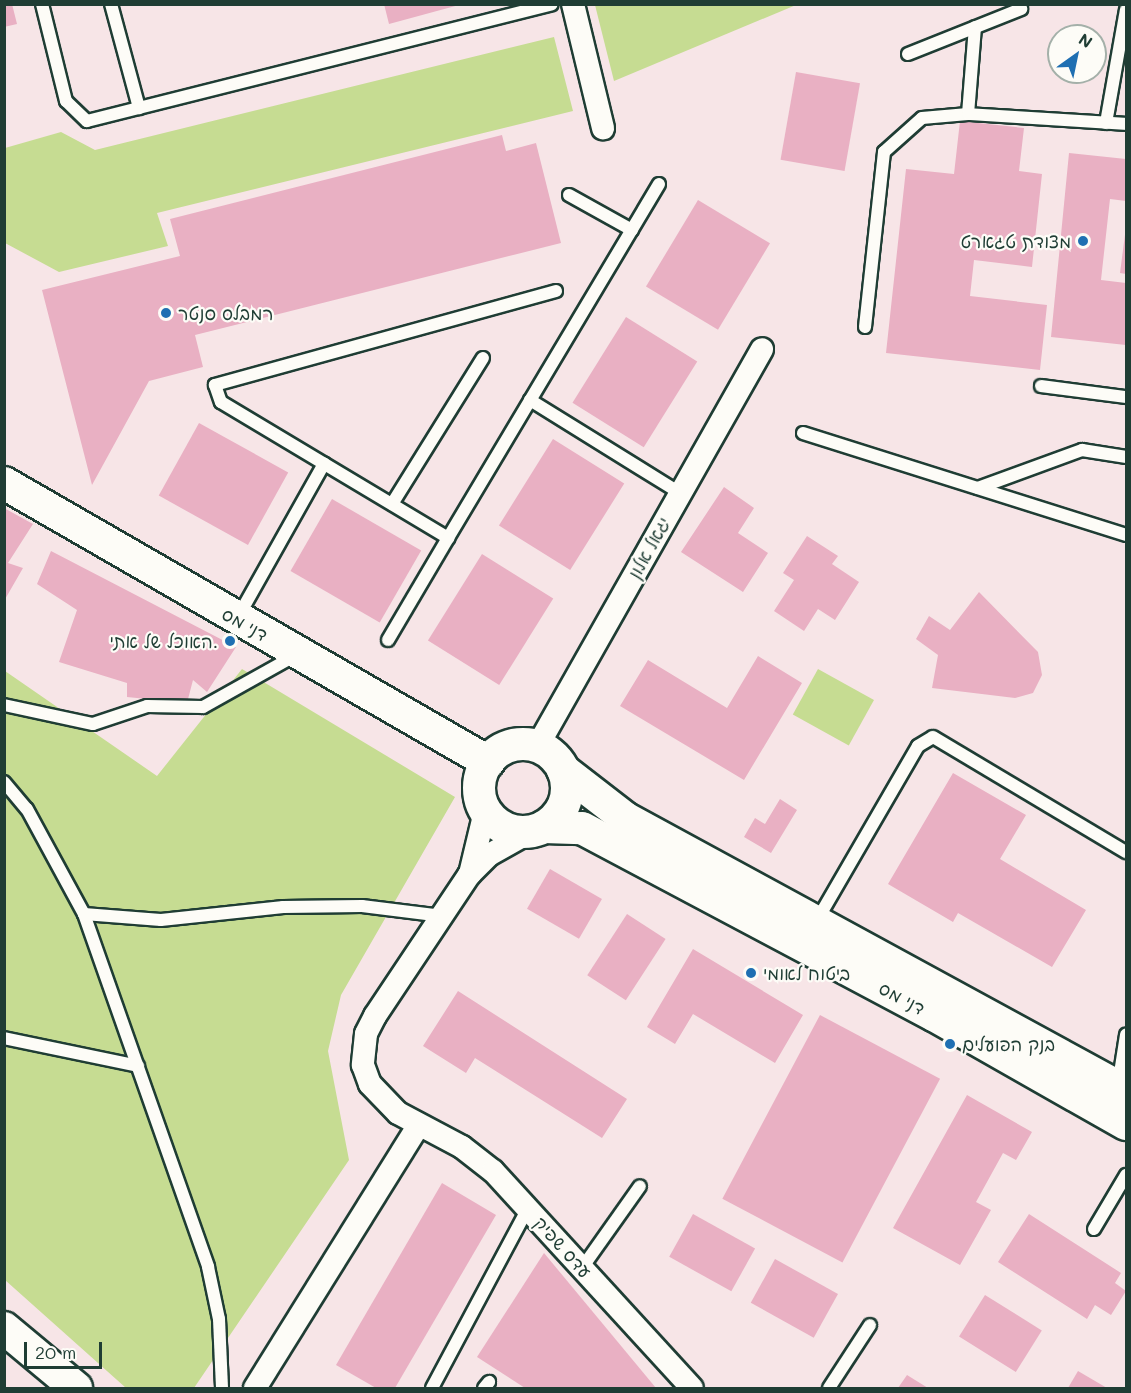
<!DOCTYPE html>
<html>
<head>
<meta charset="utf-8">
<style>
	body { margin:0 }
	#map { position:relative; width:1131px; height:1393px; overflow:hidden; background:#f7e5e7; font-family:Mali,"Playpen Sans Hebrew",sans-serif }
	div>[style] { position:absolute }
	.green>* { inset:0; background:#c6dc92; transform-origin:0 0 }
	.building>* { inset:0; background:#e9b0c3; transform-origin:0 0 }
	.roads { filter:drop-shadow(2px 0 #1f3d34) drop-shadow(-2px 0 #1f3d34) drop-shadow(0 2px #1f3d34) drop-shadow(0 -2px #1f3d34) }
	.lane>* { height:12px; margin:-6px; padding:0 6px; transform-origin:6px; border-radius:6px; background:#fdfcf7 }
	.street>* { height:22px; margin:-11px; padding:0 11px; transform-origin:11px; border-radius:11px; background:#fdfcf7 }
	.secondary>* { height:32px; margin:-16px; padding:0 16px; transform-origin:16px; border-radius:16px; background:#fdfcf7 }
	.secondary>.ring { margin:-16px; padding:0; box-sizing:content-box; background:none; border:32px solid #fdfcf7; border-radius:50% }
	.dots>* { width:16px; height:16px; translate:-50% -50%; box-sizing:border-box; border:3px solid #fdfcf7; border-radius:50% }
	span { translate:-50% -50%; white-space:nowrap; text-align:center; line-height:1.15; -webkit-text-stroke:4.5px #fdfcf7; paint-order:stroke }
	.poi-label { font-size:18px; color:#1f3d34 }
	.right { translate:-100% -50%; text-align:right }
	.left { translate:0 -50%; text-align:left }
	.street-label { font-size:18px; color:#1f3d34 }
	.frame { position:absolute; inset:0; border:6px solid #1f3d34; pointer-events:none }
	.north { position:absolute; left:1047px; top:24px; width:60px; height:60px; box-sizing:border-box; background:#fdfcf7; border:2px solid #a4b0a9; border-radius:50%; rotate:33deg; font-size:16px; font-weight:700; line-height:24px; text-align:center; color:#1f3d34 }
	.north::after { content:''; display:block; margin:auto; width:21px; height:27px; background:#1f6fb2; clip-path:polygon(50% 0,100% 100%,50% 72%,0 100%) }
	.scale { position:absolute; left:24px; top:1342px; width:78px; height:27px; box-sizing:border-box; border:3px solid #1f3d34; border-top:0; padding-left:8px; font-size:18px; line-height:21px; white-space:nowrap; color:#1f3d34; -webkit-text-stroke:4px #fdfcf7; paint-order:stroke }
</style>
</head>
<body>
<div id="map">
	<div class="green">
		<i style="clip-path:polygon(595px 5px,595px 4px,796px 5px,614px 81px)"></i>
		<i style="clip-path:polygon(554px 37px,573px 111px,157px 213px,168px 246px,59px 272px,5px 243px,5px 148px,61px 132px,95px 150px)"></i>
		<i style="clip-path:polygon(242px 669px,455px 797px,341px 995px,328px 1051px,349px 1160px,194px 1388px,126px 1388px,5px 1280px,5px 671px,157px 776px)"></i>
		<i style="left:818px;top:669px;width:64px;height:52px;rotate:29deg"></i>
	</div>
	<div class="building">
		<i style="clip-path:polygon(4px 4px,12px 4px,17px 24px,4px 27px)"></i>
		<i style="clip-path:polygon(384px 4px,459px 4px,459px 5px,389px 24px)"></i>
		<i style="left:796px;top:72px;width:65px;height:89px;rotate:10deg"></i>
		<i style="clip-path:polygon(960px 121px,1024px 128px,1019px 171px,1042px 174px,1032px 267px,974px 260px,970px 296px,1047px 305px,1040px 370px,886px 353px,906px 169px,954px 174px)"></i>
		<i style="clip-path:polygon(502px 135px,506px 151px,536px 143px,561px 243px,195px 335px,203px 367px,149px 381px,92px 485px,42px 290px,180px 256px,170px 219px)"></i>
		<i style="clip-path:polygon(1069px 153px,1126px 159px,1126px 201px,1110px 199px,1101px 280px,1126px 283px,1126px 345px,1051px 337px)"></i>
		<i style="left:698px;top:200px;width:84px;height:101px;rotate:31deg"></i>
		<i style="clip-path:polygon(1126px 227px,1126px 274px,1120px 273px)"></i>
		<i style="left:626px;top:317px;width:84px;height:101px;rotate:32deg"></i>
		<i style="left:199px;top:423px;width:102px;height:83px;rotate:29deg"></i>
		<i style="left:553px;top:439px;width:84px;height:102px;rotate:32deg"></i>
		<i style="clip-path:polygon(724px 487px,754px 508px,738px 533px,768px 553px,743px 592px,681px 552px)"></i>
		<i style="left:332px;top:499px;width:103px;height:83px;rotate:30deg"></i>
		<i style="clip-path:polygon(4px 508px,33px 524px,8px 563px,23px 568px,4px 601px)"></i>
		<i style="clip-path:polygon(807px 536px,838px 556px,832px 564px,859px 582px,835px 620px,818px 609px,804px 631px,774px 611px,794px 580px,783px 573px)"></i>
		<i style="clip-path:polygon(51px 551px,236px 647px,207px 692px,193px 680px,187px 703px,127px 697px,127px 683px,59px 662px,77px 610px,37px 584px)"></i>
		<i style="left:482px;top:554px;width:84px;height:102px;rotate:32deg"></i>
		<i style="clip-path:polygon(979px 592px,1038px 652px,1042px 675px,1033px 693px,1015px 698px,932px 688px,938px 655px,916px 639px,929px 616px,950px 630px)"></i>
		<i style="clip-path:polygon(758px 656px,802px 683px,744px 780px,620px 706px,648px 660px,727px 708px)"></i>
		<i style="clip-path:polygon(953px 773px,1026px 815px,1000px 859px,1086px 910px,1052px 967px,958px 913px,953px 922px,888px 884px)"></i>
		<i style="clip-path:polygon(780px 799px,797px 810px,771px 853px,744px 837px,755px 818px,765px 824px)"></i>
		<i style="left:550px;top:869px;width:60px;height:46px;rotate:30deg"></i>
		<i style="left:627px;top:914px;width:46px;height:73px;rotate:33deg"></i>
		<i style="clip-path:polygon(693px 949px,803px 1015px,775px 1063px,693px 1014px,675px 1044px,647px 1027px)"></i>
		<i style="clip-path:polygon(458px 991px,627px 1099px,602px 1138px,475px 1058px,466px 1073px,423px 1046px)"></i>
		<i style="left:820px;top:1015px;width:136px;height:208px;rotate:28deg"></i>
		<i style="clip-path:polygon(967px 1095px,1032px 1132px,1016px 1160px,1003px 1153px,976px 1202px,991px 1210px,960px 1265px,893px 1228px)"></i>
		<i style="clip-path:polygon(442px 1183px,496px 1215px,395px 1388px,376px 1388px,336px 1365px)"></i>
		<i style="left:693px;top:1214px;width:71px;height:49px;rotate:29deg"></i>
		<i style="clip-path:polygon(1029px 1214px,1121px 1273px,1115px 1283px,1126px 1291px,1111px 1315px,1095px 1305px,1087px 1319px,998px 1262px)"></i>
		<i style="clip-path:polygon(544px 1253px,656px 1388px,525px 1388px,477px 1357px)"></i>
		<i style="left:775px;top:1259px;width:72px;height:50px;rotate:29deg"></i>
		<i style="left:985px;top:1295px;width:67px;height:49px;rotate:32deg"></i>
		<i style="clip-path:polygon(1078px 1371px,1107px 1388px,1068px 1388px)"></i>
		<i style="clip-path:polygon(907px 1375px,928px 1388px,898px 1388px)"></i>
	</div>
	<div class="roads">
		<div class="lane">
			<i style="left:42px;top:4px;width:100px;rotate:76.1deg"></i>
			<i style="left:66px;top:101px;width:29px;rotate:44deg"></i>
			<i style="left:87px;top:121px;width:479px;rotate:-14.1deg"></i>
			<i style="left:111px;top:4px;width:108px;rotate:74.9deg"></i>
			<i style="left:908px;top:54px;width:122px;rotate:-21.7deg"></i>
			<i style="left:968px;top:114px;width:87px;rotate:-85.4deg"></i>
			<i style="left:1106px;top:123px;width:115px;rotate:-80deg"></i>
			<i style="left:569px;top:195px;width:72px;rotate:29.1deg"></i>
			<i style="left:556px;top:291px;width:354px;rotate:164.6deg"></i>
			<i style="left:215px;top:385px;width:18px;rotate:71deg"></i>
			<i style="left:221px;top:402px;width:265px;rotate:30.9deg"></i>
			<i style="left:448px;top:538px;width:412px;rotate:-59.2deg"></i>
			<i style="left:865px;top:327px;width:176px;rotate:-83.8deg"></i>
			<i style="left:884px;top:152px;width:51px;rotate:-41.8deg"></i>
			<i style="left:922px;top:118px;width:46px;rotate:-5deg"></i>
			<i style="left:968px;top:114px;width:158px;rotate:3.6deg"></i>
			<i style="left:1041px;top:386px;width:86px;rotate:7.4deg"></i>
			<i style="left:530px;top:400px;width:176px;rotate:31.8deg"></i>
			<i style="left:803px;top:433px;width:339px;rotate:17.5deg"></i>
			<i style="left:978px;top:488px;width:111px;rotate:-20.1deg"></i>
			<i style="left:1082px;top:450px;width:45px;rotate:9deg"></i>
			<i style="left:392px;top:504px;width:172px;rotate:-58.1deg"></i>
			<i style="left:238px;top:617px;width:176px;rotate:-60.7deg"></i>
			<i style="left:388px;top:640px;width:118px;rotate:-59.5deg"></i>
			<i style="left:4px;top:705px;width:91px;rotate:12.1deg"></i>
			<i style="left:93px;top:724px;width:57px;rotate:-18.4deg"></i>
			<i style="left:147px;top:706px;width:56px;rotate:1deg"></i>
			<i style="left:203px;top:707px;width:107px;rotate:-29.2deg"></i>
			<i style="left:4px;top:782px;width:35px;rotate:50deg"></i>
			<i style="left:27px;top:809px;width:119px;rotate:61.5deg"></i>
			<i style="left:84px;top:914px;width:374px;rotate:70.6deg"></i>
			<i style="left:208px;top:1267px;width:53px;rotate:78.1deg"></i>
			<i style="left:219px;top:1319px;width:69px;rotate:87.5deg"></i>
			<i style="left:84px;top:914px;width:77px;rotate:4.5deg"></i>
			<i style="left:161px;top:920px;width:123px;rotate:-6.1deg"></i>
			<i style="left:283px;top:907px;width:79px;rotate:-0.7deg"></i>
			<i style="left:362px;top:906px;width:81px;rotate:7.1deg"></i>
			<i style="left:816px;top:922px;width:203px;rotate:-59.9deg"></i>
			<i style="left:918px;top:746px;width:17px;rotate:-31deg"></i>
			<i style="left:933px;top:737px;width:225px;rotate:30.8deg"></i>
			<i style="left:4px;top:1038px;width:137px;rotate:11.8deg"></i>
			<i style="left:1118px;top:1086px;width:52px;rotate:-81.1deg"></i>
			<i style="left:1094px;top:1229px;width:63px;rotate:-59.3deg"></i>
			<i style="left:582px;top:1268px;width:100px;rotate:-54.7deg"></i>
			<i style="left:432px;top:1388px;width:204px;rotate:-61.9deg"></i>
			<i style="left:484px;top:1388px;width:8px;rotate:-50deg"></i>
			<i style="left:829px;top:1388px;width:75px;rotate:-56.9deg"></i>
		</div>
		<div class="street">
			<i style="left:573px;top:4px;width:128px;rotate:76.4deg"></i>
			<i style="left:537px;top:747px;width:457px;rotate:-60.5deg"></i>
			<i style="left:530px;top:832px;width:47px;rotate:150.7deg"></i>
			<i style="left:489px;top:855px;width:28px;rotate:135deg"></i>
			<i style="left:469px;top:875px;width:169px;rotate:123.7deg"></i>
			<i style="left:375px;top:1016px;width:20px;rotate:117deg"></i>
			<i style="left:366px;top:1034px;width:31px;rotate:96deg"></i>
			<i style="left:363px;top:1065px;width:20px;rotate:70deg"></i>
			<i style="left:370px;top:1084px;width:40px;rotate:46deg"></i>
			<i style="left:398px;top:1113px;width:72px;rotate:28deg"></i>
			<i style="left:462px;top:1147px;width:39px;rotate:38deg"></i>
			<i style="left:493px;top:1171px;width:294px;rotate:47.5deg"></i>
			<i style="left:470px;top:874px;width:56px;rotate:-76.5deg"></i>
			<i style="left:483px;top:820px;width:18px;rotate:-96deg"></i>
			<i style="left:255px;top:1388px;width:310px;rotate:-58.1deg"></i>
		</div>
		<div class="secondary">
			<i style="left:4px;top:483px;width:559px;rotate:29.96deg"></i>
			<i class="ring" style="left:479px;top:744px;width:56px;height:56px"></i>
			<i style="left:563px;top:770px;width:78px;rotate:37.7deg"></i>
			<i style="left:625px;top:818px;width:571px;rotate:28.59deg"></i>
			<i style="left:544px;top:827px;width:38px;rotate:2deg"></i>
			<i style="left:582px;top:828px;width:399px;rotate:28deg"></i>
			<i style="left:934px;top:1015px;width:221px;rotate:29.6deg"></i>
			<i style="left:4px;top:1328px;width:94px;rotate:39.8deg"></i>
		</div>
	</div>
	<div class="dots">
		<i style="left:1083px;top:241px;background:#1f6fb2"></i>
		<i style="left:166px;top:313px;background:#1f6fb2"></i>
		<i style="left:230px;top:641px;background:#1f6fb2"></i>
		<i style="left:751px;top:973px;background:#1f6fb2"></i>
		<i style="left:950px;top:1044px;background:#1f6fb2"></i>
	</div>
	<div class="poi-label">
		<span class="right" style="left:1071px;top:241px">מצודת טגארט</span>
		<span class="left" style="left:178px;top:313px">רמבלס סנטר</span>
		<span class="right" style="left:218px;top:641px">האוכל של אתי.</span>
		<span class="left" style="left:763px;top:973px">ביטוח לאומי</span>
		<span class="left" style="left:962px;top:1044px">בנק הפועלים</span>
	</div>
	<div class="street-label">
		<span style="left:649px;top:548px;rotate:-61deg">יגאל אלון</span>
		<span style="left:245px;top:624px;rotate:29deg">דני מס</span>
		<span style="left:902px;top:998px;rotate:28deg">דני מס</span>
		<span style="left:563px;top:1247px;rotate:48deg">עדס שפיק</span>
	</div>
	<div class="frame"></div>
	<div class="north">N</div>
	<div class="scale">20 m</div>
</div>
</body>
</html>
